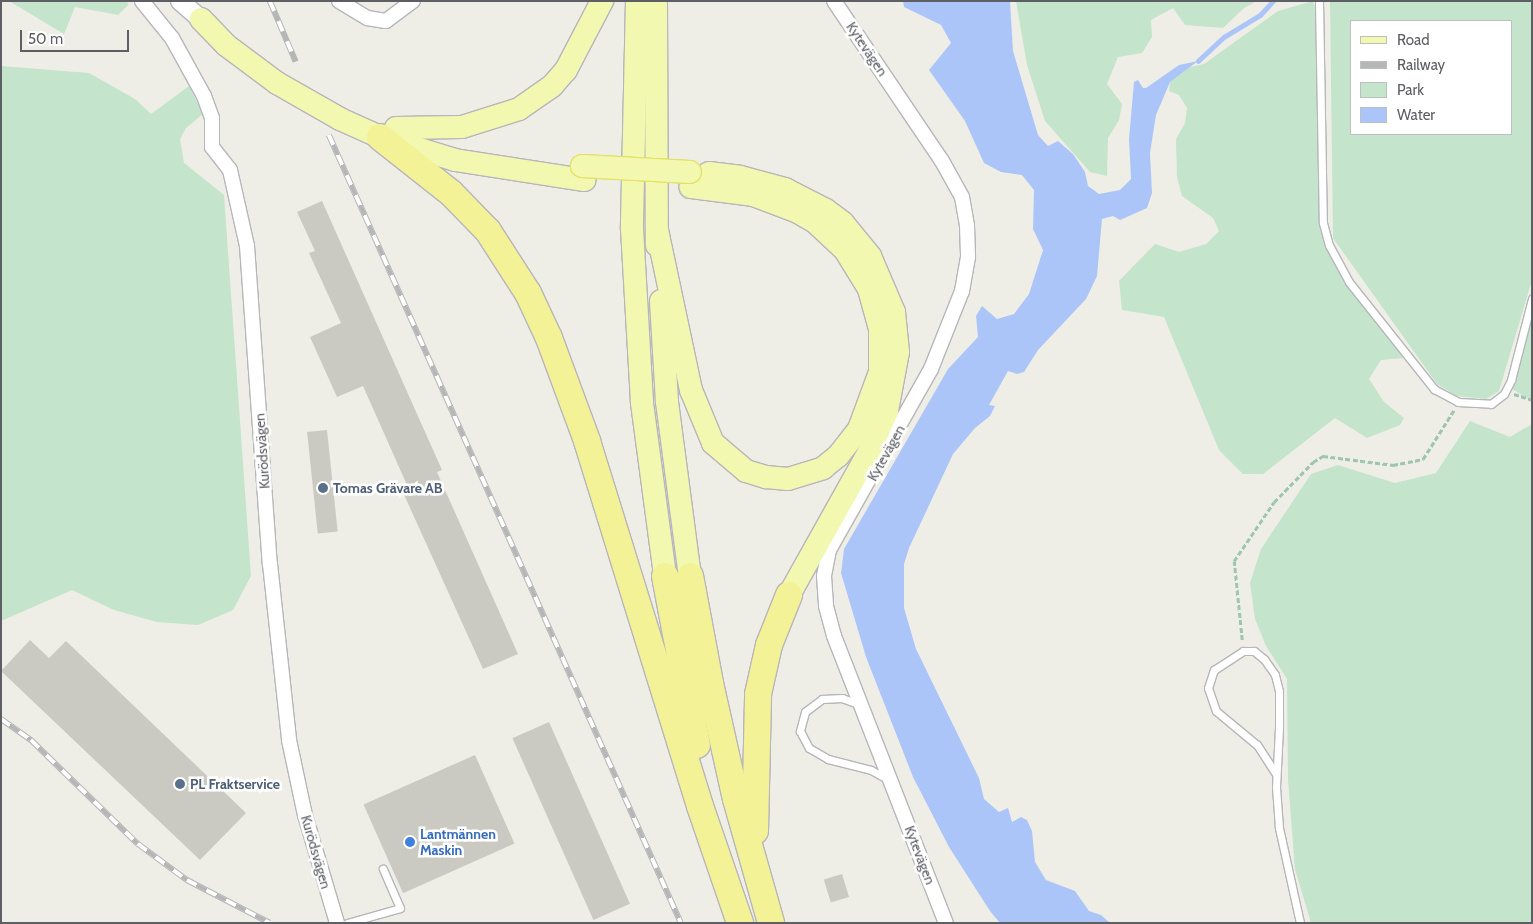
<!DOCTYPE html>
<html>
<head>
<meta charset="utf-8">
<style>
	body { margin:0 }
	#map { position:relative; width:1533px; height:924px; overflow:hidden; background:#eeeee6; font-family:Cabin,sans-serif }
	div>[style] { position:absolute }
	.green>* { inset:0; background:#c4e4cc }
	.water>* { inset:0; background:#acc5f8 }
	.stream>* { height:4.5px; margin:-2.25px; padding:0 2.25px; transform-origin:2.25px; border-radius:2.25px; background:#acc5f8 }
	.building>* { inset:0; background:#cac9c2; transform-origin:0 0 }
	.path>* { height:2.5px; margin-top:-1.25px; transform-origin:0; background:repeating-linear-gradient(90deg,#9ec4b2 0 5px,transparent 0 7.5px) }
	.roads { filter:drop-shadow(1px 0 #b6b6bb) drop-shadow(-1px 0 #b6b6bb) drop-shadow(0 1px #b6b6bb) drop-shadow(0 -1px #b6b6bb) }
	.service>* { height:7px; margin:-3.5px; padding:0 3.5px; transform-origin:3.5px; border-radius:3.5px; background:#fff }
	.minor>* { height:14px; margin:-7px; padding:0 7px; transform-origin:7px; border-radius:7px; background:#fff }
	.tertiary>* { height:18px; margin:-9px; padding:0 9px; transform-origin:9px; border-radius:9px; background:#fff }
	.primary>* { height:22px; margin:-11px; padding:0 11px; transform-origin:11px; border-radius:11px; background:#f3f8b1 }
	.motorway>* { height:26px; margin:-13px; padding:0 13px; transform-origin:13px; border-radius:13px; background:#f4f297 }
	.rail>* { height:5.5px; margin-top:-2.75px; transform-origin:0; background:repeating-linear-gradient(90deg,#fff 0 11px,#b5b6b6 0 22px); box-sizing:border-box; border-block:1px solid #b5b6b6 }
	.bridges { filter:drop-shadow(1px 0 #e5e067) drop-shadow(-1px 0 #e5e067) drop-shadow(0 1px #e5e067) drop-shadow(0 -1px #e5e067) }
	.primary-bridge>* { height:22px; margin:-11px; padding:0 11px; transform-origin:11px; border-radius:11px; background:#f3f8b1 }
	.dots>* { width:14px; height:14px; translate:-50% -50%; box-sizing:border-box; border:2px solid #fff; border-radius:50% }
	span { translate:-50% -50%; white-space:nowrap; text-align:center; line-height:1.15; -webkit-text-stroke:5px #fff; paint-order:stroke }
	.street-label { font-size:14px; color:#5d5f65 }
	.service-label { font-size:14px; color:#4e5e75; font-weight:700 }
	.left { translate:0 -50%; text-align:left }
	.shop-label { font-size:14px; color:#366cbe; font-weight:700 }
	.frame { position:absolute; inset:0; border:2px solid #5d5f65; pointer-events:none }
	.legend { position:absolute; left:1350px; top:20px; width:162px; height:115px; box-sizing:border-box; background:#fff; border:1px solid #bebfc1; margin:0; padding:6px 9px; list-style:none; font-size:15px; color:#5d5f65 }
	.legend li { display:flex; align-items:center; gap:10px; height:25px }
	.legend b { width:25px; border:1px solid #bebfc1 }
	.scale { position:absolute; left:20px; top:30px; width:109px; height:22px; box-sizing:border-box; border:2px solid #5d5f65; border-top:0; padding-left:6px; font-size:15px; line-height:18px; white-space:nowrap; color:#5d5f65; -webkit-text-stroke:4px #fff; paint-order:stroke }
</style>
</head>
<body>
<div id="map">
	<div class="green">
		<i style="clip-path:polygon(9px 1px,125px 1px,129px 4px,118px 15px,75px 7px,64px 34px)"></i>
		<i style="clip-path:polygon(1016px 1px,1257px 1px,1244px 8px,1223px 28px,1185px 25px,1173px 8px,1151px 20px,1152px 37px,1142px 53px,1118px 57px,1107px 84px,1122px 104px,1119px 120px,1108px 138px,1107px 176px,1090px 172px,1045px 121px,1027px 65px)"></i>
		<i style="clip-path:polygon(1313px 1px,1317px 13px,1323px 238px,1336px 267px,1403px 358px,1381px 360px,1369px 379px,1384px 402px,1404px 418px,1400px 425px,1367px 438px,1335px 418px,1263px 474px,1243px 474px,1219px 450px,1164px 317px,1122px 310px,1119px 281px,1155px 244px,1179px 252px,1206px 244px,1219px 231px,1213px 218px,1182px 196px,1177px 177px,1176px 139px,1185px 123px,1187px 108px,1179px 95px,1169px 91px,1170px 82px,1190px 67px,1204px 64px,1278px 11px)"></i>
		<i style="clip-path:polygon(evenodd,1330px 1px,1532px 1px,1532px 280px,1499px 391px,1486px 399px,1457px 396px,1437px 384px,1333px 238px,1330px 1px,1512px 21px,1512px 134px,1352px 134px,1352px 21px,1512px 21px)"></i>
		<i style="clip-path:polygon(1px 66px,89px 73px,135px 99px,151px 114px,189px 86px,203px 114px,186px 128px,180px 139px,184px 163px,224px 195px,251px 576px,233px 610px,198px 625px,157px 622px,114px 610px,72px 590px,1px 621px)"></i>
		<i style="clip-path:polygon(1532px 312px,1532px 401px,1512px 389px)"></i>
		<i style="clip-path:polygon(1470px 421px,1510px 437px,1532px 424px,1532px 923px,1311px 923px,1295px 869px,1288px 780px,1287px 679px,1266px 646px,1255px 619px,1250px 583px,1261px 549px,1311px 474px,1338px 465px,1395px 483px,1436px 473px)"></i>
	</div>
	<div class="water">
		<i style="clip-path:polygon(903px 1px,1010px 1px,1013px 51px,1038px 135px,1048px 146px,1058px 141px,1073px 154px,1085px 172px,1088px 186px,1099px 194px,1120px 190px,1131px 179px,1129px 139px,1134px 82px,1138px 80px,1143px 88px,1146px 88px,1179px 65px,1198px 61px,1170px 82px,1156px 115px,1150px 153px,1152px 193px,1147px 208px,1120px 220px,1113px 216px,1102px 219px,1097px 276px,1086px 299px,1038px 350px,1024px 372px,1017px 374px,1008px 371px,989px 405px,995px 406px,990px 416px,975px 428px,953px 454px,909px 548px,904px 564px,904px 608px,916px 649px,979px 778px,984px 799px,999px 812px,1008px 808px,1012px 822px,1021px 817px,1027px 820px,1032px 831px,1035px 862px,1046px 880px,1075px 891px,1089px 911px,1101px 915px,1110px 923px,1000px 923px,990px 911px,949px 847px,913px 777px,866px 657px,841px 573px,844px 549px,948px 369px,978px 337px,976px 316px,982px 306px,997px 319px,1014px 314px,1029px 294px,1043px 250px,1033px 229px,1034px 190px,1022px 175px,1001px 172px,984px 163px,965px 121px,929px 70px,951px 43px,941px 25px,904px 7px)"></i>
	</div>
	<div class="stream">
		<i style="left:1198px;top:61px;width:35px;rotate:-43deg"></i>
		<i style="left:1224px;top:37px;width:42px;rotate:-31.4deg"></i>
		<i style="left:1260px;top:15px;width:19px;rotate:-47deg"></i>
	</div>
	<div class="building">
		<i style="clip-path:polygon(322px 201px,442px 470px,437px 472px,518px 654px,483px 669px,401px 488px,407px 485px,363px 386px,337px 397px,310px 337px,341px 323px,309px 253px,315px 251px,297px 212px)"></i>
		<i style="left:327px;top:430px;width:102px;height:20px;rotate:84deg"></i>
		<i style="clip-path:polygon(30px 640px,49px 658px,66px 641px,246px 813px,200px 860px,1px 671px)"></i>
		<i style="left:549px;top:722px;width:199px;height:40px;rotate:66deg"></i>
		<i style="left:475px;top:755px;width:97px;height:122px;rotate:66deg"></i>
		<i style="left:842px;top:874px;width:24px;height:19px;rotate:73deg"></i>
	</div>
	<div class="path">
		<i style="left:1514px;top:394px;width:19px;rotate:18deg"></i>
		<i style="left:1242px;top:640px;width:79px;rotate:-95.8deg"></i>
		<i style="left:1234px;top:561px;width:71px;rotate:-55.9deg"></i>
		<i style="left:1274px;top:502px;width:56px;rotate:-45.7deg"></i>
		<i style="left:1313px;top:462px;width:12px;rotate:-31deg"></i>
		<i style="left:1323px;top:456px;width:71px;rotate:7.3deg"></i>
		<i style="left:1393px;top:465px;width:31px;rotate:-11deg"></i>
		<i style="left:1423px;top:459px;width:58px;rotate:-57.7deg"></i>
	</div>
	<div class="roads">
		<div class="service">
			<i style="left:1319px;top:1px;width:222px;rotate:89deg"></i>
			<i style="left:1323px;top:223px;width:23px;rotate:75deg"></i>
			<i style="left:1329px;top:245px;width:42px;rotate:61.6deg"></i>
			<i style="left:1349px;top:282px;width:137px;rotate:51.5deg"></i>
			<i style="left:1434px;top:389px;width:27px;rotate:28deg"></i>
			<i style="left:1458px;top:402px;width:33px;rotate:3deg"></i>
			<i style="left:1491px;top:404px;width:16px;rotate:-38deg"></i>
			<i style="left:1504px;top:394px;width:16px;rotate:-63deg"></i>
			<i style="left:1511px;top:380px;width:84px;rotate:-75.5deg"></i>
			<i style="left:861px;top:705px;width:20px;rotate:-160deg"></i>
			<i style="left:842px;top:698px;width:20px;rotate:177deg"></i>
			<i style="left:822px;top:699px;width:21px;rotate:143deg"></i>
			<i style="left:805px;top:712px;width:20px;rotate:105deg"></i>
			<i style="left:800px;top:731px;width:19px;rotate:62deg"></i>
			<i style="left:809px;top:748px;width:22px;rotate:30deg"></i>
			<i style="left:828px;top:759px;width:44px;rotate:14.3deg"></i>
			<i style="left:871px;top:770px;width:21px;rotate:29deg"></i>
			<i style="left:1276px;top:774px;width:35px;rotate:-123deg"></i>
			<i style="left:1257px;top:745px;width:53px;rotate:-140.3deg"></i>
			<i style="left:1216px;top:711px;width:24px;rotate:-109deg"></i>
			<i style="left:1208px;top:688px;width:19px;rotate:-72deg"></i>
			<i style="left:1214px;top:670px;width:35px;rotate:-33deg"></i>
			<i style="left:1243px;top:651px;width:11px"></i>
			<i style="left:1254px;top:651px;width:13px;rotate:39deg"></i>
			<i style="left:1264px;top:659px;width:19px;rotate:55deg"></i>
			<i style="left:1275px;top:675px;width:16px;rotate:76deg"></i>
			<i style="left:1279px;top:691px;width:37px;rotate:90deg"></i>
			<i style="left:1279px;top:728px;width:59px;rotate:92.9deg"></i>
			<i style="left:1276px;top:787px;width:41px;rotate:85.8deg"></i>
			<i style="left:1279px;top:828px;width:97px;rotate:77.5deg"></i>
			<i style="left:347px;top:923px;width:55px;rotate:-15.8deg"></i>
			<i style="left:400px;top:908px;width:43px;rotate:-113.6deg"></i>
		</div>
		<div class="minor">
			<i style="left:142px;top:1px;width:48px;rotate:51deg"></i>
			<i style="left:172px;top:38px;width:66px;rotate:61.1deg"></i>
			<i style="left:204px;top:96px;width:23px;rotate:70deg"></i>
			<i style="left:212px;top:118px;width:29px;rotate:90deg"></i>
			<i style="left:212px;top:147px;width:29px;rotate:52deg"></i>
			<i style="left:230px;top:170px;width:78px;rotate:77.4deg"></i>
			<i style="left:247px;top:246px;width:319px;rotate:85.9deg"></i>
			<i style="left:270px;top:564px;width:177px;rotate:83.8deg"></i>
			<i style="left:289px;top:740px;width:77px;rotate:78deg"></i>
			<i style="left:305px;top:815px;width:113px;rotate:73.5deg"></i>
			<i style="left:339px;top:1px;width:33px;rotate:31deg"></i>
			<i style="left:367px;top:18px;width:19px;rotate:9deg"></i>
			<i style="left:386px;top:21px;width:34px;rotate:-37deg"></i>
			<i style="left:834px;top:1px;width:193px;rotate:56deg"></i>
			<i style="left:942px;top:161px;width:41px;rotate:60.9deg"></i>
			<i style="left:962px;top:197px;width:29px;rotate:80deg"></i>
			<i style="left:967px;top:226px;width:31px;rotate:88deg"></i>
			<i style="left:968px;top:257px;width:35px;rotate:100deg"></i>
			<i style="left:962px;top:291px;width:84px;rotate:111.7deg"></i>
			<i style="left:931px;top:369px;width:208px;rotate:119.4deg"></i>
			<i style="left:829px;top:550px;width:26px;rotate:101deg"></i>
			<i style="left:824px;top:576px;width:30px;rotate:86deg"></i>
			<i style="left:826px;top:606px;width:31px;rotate:75deg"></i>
			<i style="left:834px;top:636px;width:308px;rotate:68.7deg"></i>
		</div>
		<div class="tertiary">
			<i style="left:180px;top:1px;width:28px;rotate:41deg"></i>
		</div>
		<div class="primary">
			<i style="left:637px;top:1px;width:228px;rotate:91.3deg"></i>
			<i style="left:632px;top:229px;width:174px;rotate:86.7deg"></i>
			<i style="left:642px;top:403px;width:175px;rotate:82.4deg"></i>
			<i style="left:656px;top:1px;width:244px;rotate:89.8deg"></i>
			<i style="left:201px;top:19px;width:36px;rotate:46deg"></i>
			<i style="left:226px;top:45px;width:64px;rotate:36.7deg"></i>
			<i style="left:277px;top:83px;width:73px;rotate:29.7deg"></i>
			<i style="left:340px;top:119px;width:44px;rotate:24.2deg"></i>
			<i style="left:380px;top:137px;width:78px;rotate:17deg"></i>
			<i style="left:455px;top:160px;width:131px;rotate:8.8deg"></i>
			<i style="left:396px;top:128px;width:66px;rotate:-0.9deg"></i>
			<i style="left:462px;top:127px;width:60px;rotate:-17.5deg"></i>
			<i style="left:519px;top:109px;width:40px;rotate:-34.9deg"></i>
			<i style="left:552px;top:86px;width:21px;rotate:-49deg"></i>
			<i style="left:566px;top:70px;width:78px;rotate:-62.4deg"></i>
			<i style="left:709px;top:173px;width:31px;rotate:7deg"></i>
			<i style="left:740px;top:177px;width:47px;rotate:14.9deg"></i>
			<i style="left:785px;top:189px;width:46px;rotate:27.1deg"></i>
			<i style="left:826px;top:210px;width:21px;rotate:37deg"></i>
			<i style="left:843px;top:223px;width:43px;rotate:50.7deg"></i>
			<i style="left:870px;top:256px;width:61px;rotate:66.8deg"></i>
			<i style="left:894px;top:312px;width:40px;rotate:84.3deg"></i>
			<i style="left:898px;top:352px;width:60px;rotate:100.6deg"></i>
			<i style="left:887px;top:411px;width:43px;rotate:113.6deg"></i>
			<i style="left:870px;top:450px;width:166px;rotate:119.2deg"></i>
			<i style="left:657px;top:230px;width:164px;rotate:78deg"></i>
			<i style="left:691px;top:390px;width:57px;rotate:67.5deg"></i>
			<i style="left:713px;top:443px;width:43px;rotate:40.3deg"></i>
			<i style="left:746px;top:471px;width:21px;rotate:17deg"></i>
			<i style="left:766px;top:477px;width:22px;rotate:5deg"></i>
			<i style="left:788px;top:479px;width:37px;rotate:-17deg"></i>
			<i style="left:823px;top:468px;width:19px;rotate:-39deg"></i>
			<i style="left:838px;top:456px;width:34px;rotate:-52deg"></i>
			<i style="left:859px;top:429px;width:61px;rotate:-69.8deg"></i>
			<i style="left:880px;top:372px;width:43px;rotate:-90deg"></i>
			<i style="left:880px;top:329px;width:41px;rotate:-105.4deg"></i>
			<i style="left:869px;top:289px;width:46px;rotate:-121.6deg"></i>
			<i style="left:845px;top:250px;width:41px;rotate:-137deg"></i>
			<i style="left:815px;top:222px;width:20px;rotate:-150deg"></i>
			<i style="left:798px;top:212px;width:48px;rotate:-159.3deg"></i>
			<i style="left:753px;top:195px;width:63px;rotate:-172.6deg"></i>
			<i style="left:661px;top:301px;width:101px;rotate:86.6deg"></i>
			<i style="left:667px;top:402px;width:176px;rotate:82.5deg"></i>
		</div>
		<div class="motorway">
			<i style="left:380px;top:137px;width:90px;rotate:38.3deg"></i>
			<i style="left:451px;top:193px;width:53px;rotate:45.8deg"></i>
			<i style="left:488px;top:231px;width:74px;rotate:57.2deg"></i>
			<i style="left:528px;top:293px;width:50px;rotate:65deg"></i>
			<i style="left:549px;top:338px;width:110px;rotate:69.7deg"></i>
			<i style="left:587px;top:441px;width:382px;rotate:72.8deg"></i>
			<i style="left:700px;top:806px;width:124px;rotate:71.1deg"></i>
			<i style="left:665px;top:576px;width:172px;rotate:79.3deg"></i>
			<i style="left:690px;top:576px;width:109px;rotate:79.4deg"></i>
			<i style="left:710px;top:683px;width:119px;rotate:77.4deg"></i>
			<i style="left:736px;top:799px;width:129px;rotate:74.2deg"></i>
			<i style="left:755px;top:831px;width:137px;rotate:-88.7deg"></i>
			<i style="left:758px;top:694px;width:50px;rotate:-77.3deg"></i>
			<i style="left:769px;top:645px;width:54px;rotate:-68.2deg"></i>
		</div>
	</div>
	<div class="rail">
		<i style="left:270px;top:1px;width:66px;rotate:66.9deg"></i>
		<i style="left:329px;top:135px;width:863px;rotate:65.93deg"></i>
		<i style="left:1px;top:719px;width:37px;rotate:35deg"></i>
		<i style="left:31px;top:740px;width:149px;rotate:44.2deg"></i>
		<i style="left:138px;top:844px;width:61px;rotate:36.3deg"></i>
		<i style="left:187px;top:880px;width:93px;rotate:27.4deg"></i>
	</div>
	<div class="bridges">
		<div class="primary-bridge">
			<i style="left:582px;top:166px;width:108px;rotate:3.2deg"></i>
		</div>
	</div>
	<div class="dots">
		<i style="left:323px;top:488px;background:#5c6f8a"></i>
		<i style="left:180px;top:784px;background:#5c6f8a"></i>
		<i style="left:410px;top:842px;background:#3f7fe0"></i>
	</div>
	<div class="street-label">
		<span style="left:867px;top:49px;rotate:56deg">Kytevägen</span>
		<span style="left:262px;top:451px;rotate:-94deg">Kurödsvägen</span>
		<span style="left:886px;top:453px;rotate:-61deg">Kytevägen</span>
		<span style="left:316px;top:852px;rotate:74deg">Kurödsvägen</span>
		<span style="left:920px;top:855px;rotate:69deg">Kytevägen</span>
	</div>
	<div class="service-label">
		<span class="left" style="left:333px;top:488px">Tomas Grävare AB</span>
		<span class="left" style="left:190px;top:784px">PL Fraktservice</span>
	</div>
	<div class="shop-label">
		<span class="left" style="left:420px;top:842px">Lantmännen<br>Maskin</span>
	</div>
	<div class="frame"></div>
	<ul class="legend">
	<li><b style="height:6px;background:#f3f8b1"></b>Road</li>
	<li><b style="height:6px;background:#b5b6b6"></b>Railway</li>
	<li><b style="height:14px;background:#c4e4cc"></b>Park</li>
	<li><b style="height:14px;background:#acc5f8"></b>Water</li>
	</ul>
	<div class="scale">50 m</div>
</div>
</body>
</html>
